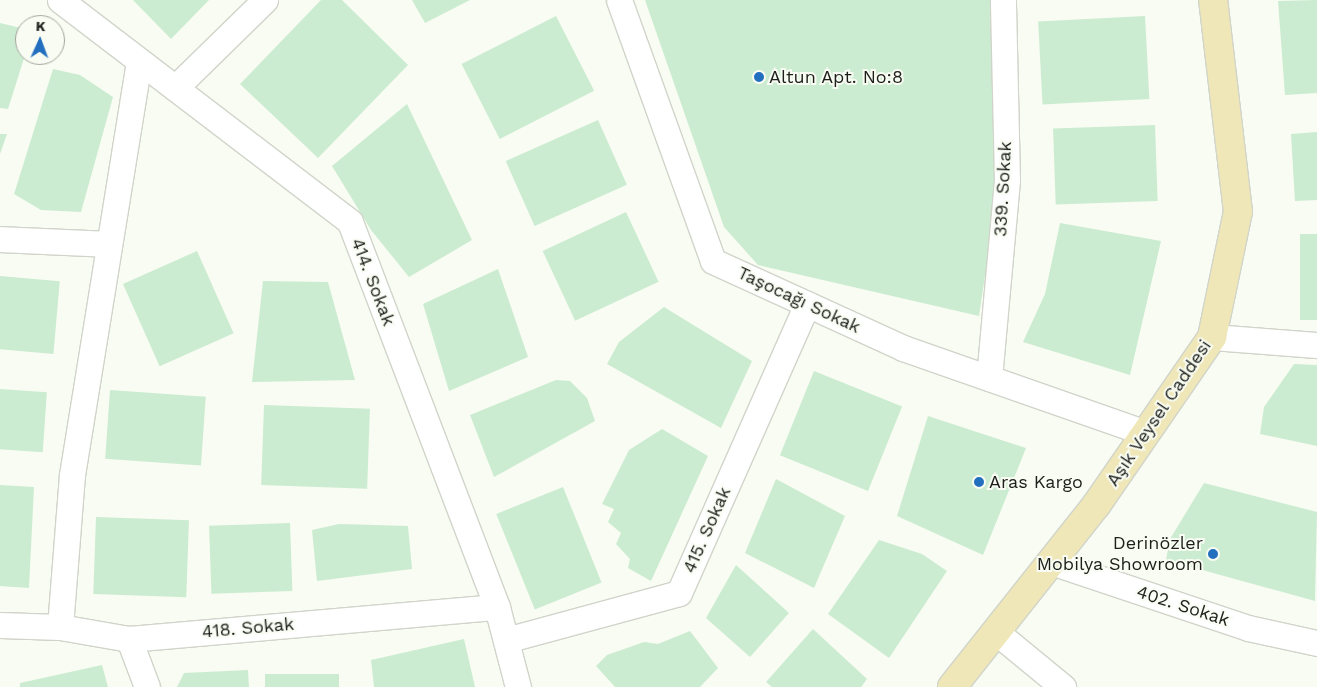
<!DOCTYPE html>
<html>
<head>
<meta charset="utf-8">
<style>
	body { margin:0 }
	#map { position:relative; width:1317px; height:687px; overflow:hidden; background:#f8fcf2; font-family:"Work Sans",sans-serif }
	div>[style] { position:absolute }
	.building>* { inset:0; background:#ccecd1; transform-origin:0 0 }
	.roads { filter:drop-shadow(1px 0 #d1d4ca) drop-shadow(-1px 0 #d1d4ca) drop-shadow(0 1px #d1d4ca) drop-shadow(0 -1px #d1d4ca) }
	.street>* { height:25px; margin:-12.5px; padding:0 12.5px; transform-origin:12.5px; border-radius:12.5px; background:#fff }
	.secondary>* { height:28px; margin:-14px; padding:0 14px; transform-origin:14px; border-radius:14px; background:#efe7b8 }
	.dots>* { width:14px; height:14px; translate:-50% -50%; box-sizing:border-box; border:2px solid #f8fcf2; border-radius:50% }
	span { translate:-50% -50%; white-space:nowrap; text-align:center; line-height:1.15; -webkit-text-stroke:4px #f8fcf2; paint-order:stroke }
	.poi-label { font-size:18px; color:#1d1f1b }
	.left { translate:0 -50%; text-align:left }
	.right { translate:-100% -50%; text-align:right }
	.street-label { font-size:18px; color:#1d1f1b }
	.north { position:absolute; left:15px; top:15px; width:50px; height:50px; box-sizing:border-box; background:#f8fcf2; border:1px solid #a0a49c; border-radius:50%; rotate:2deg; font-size:14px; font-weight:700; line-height:20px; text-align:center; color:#1d1f1b }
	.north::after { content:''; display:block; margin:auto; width:18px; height:22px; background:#216fbe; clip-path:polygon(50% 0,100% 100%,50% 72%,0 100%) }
</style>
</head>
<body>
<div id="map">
	<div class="building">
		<i style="clip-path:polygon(133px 0,209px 0,171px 39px)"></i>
		<i style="clip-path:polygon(321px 0,342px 0,408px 65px,318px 158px,240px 84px)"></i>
		<i style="clip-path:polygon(412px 0,470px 0,425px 23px)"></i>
		<i style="clip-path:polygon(645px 0,992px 0,997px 197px,979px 316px,758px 265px,724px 227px)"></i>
		<i style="clip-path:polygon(1317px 0,1317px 93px,1285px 95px,1278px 1px)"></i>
		<i style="left:556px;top:16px;width:84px;height:106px;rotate:63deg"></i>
		<i style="left:1145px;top:16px;width:83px;height:107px;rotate:87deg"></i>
		<i style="clip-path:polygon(0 23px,25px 29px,25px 55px,8px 109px,0 108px)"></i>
		<i style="clip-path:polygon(53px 69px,80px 75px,113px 97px,81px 212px,41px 210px,14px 194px)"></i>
		<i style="clip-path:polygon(407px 104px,472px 240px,409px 277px,371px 230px,332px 166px)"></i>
		<i style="left:598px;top:120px;width:71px;height:101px;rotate:66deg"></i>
		<i style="left:1155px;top:125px;width:76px;height:102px;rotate:88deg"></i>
		<i style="clip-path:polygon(1317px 132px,1317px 200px,1295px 201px,1291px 134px)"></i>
		<i style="clip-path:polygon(0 134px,7px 134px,0 154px)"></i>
		<i style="left:626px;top:212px;width:77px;height:92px;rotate:65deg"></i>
		<i style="clip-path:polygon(1060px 223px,1161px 241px,1130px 375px,1023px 342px,1045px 294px)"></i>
		<i style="left:1300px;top:234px;width:17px;height:86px"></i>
		<i style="left:197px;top:251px;width:90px;height:81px;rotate:66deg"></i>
		<i style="clip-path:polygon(498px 269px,528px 357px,449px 391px,423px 304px)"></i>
		<i style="left:0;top:276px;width:60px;height:73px;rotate:5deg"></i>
		<i style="clip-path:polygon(263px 281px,328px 282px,355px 380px,252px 382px)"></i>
		<i style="clip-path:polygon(664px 307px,752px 361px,721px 428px,607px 364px,619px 342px)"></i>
		<i style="clip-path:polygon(1294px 364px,1317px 365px,1317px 446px,1260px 434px,1264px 407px)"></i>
		<i style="left:814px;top:371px;width:95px;height:91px;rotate:22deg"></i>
		<i style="clip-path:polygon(556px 380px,570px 381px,587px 398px,595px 421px,494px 477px,470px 415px)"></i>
		<i style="left:0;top:389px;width:47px;height:60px;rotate:4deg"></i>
		<i style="left:110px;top:390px;width:96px;height:69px;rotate:4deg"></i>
		<i style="left:264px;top:405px;width:106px;height:80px;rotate:2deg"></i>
		<i style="clip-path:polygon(928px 416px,1026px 448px,983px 555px,897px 516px)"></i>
		<i style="clip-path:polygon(662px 429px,708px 456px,651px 581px,628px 568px,630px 559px,616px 544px,621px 533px,608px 522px,614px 509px,602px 504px,629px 450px)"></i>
		<i style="clip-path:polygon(776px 479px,845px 516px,814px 588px,745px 553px)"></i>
		<i style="clip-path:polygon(1204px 483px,1317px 512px,1315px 601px,1166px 560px,1170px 539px)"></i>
		<i style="clip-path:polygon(0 485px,34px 487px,29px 588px,0 586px)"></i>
		<i style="left:563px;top:487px;width:103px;height:72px;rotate:68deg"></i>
		<i style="left:96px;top:517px;width:93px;height:77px;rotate:2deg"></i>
		<i style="left:290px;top:523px;width:68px;height:81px;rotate:88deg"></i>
		<i style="clip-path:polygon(339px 524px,408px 526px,412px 569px,317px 581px,312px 530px)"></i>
		<i style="clip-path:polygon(879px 540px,922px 554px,947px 571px,889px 658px,828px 614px)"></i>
		<i style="clip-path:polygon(736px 565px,789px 613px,750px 657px,706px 618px)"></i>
		<i style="clip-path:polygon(813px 629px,867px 679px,861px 687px,772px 687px,766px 682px)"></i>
		<i style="clip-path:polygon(690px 631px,718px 668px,700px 687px,615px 687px,596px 666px,607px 655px,644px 642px,658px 644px)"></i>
		<i style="clip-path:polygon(464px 639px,475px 687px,374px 687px,371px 660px)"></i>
		<i style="clip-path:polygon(102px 665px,108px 687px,20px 687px,20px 683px)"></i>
		<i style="clip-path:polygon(248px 670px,249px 687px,177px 687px,184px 673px)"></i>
		<i style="left:339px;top:674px;width:13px;height:74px;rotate:90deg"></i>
	</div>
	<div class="roads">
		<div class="street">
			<i style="left:60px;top:0;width:365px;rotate:37.4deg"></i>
			<i style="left:350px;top:222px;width:412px;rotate:69.1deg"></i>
			<i style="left:497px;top:607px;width:83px;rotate:75.3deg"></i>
			<i style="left:619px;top:0;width:277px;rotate:70.2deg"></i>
			<i style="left:713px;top:261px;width:209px;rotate:24.6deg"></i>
			<i style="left:903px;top:348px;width:257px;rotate:19.3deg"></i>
			<i style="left:175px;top:88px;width:126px;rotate:-44.4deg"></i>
			<i style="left:0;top:239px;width:109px;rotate:2.6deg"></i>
			<i style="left:1212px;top:337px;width:105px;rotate:4.4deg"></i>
			<i style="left:989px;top:378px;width:199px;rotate:-84.8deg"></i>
			<i style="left:1007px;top:180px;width:180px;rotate:-91.3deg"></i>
			<i style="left:1051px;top:562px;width:208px;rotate:18.5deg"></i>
			<i style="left:1248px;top:628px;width:71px;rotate:12.3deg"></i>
			<i style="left:0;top:625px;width:60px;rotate:1.9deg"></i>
			<i style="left:60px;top:627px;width:70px;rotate:9.9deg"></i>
			<i style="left:129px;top:639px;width:369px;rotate:-5deg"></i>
			<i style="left:60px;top:627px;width:152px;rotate:-85.5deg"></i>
			<i style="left:72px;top:475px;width:419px;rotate:-80.8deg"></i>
			<i style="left:996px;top:632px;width:87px;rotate:39.4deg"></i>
			<i style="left:129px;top:639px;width:51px;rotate:69.4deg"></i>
			<i style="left:506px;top:640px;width:179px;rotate:-15.2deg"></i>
			<i style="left:679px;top:593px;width:316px;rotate:-66.1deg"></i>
		</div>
		<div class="secondary">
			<i style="left:952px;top:687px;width:233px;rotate:-51.6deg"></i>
			<i style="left:1097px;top:504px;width:203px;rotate:-55.4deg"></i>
			<i style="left:1212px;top:337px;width:128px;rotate:-78.3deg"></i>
			<i style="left:1238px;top:212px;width:213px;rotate:-96.7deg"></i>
		</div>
	</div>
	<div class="dots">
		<i style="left:759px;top:77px;background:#216fbe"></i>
		<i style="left:979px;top:482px;background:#216fbe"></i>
		<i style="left:1213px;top:554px;background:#216fbe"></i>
	</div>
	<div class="poi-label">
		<span class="left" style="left:769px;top:77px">Altun Apt. No:8</span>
		<span class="left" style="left:989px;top:482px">Aras Kargo</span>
		<span class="right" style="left:1203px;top:554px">Derinözler<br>Mobilya Showroom</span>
	</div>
	<div class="street-label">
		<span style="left:1003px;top:189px;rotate:-87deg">339. Sokak</span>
		<span style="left:373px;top:282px;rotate:69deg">414. Sokak</span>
		<span style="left:799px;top:300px;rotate:25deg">Taşocağı Sokak</span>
		<span style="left:1159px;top:413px;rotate:-56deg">Aşık Veysel Caddesi</span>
		<span style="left:707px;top:530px;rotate:-66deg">415. Sokak</span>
		<span style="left:1183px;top:606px;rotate:18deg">402. Sokak</span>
		<span style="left:248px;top:628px;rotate:-5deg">418. Sokak</span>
	</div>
	<div class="north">K</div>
</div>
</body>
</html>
